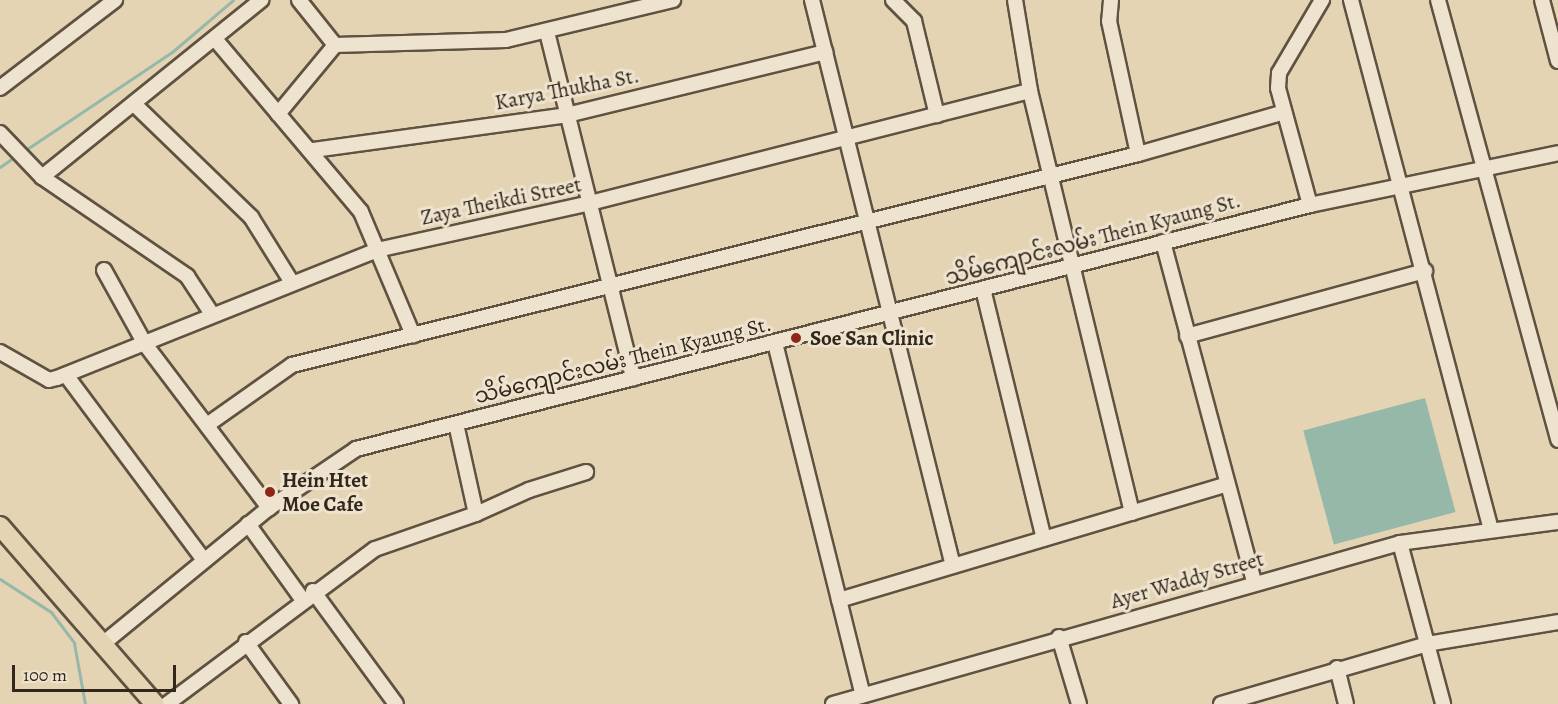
<!DOCTYPE html>
<html>
<head>
<meta charset="utf-8">
<style>
	body { margin:0 }
	#map { position:relative; width:1558px; height:704px; overflow:hidden; background:#e4d4b4; font-family:Alegreya,"Noto Sans Myanmar",serif }
	div>[style] { position:absolute }
	.water>* { inset:0; background:#96b8a9; transform-origin:0 0 }
	.stream>* { height:3px; margin:-1.5px; padding:0 1.5px; transform-origin:1.5px; border-radius:1.5px; background:#96b8a9 }
	.roads { filter:drop-shadow(2px 0 #5f5240) drop-shadow(-2px 0 #5f5240) drop-shadow(0 2px #5f5240) drop-shadow(0 -2px #5f5240) }
	.minor>* { height:14px; margin:-7px; padding:0 7px; transform-origin:7px; border-radius:7px; background:#ede3ce }
	.major>* { height:18px; margin:-9px; padding:0 9px; transform-origin:9px; border-radius:9px; background:#e4d4b4 }
	.dots>* { width:16px; height:16px; translate:-50% -50%; box-sizing:border-box; border:3px solid #ede3ce; border-radius:50% }
	span { translate:-50% -50%; white-space:nowrap; text-align:center; line-height:1.15; -webkit-text-stroke:6px #ede3ce; paint-order:stroke }
	.street-label { font-size:21px; color:#33261a }
	.poi-label { font-size:21px; color:#33261a; font-weight:700 }
	.left { translate:0 -50%; text-align:left }
	.scale { position:absolute; left:12px; top:665px; width:164px; height:27px; box-sizing:border-box; border:3px solid #33261a; border-top:0; padding-left:8px; font-size:18px; line-height:21px; white-space:nowrap; color:#33261a; -webkit-text-stroke:4px #ede3ce; paint-order:stroke }
</style>
</head>
<body>
<div id="map">
	<div class="water">
		<i style="left:1425px;top:398px;width:118px;height:126px;rotate:75deg"></i>
	</div>
	<div class="stream">
		<i style="left:24px;top:151px;width:178px;rotate:-33.8deg"></i>
		<i style="left:172px;top:52px;width:80px;rotate:-40.4deg"></i>
		<i style="left:0;top:167px;width:19px;rotate:-35deg"></i>
		<i style="left:0;top:579px;width:61px;rotate:32.9deg"></i>
		<i style="left:51px;top:612px;width:39px;rotate:53deg"></i>
		<i style="left:74px;top:643px;width:62px;rotate:79.8deg"></i>
	</div>
	<div class="roads">
		<div class="minor">
			<i style="left:299px;top:0;width:58px;rotate:51.3deg"></i>
			<i style="left:812px;top:0;width:583px;rotate:76.01deg"></i>
			<i style="left:893px;top:0;width:30px;rotate:45deg"></i>
			<i style="left:914px;top:21px;width:97px;rotate:76.3deg"></i>
			<i style="left:1015px;top:0;width:92px;rotate:80.6deg"></i>
			<i style="left:1030px;top:91px;width:434px;rotate:76.4deg"></i>
			<i style="left:1111px;top:0;width:21px;rotate:95deg"></i>
			<i style="left:1109px;top:21px;width:136px;rotate:77.7deg"></i>
			<i style="left:1351px;top:0;width:548px;rotate:75.2deg"></i>
			<i style="left:1438px;top:0;width:456px;rotate:74.7deg"></i>
			<i style="left:1542px;top:0;width:63px;rotate:75.3deg"></i>
			<i style="left:547px;top:32px;width:357px;rotate:76deg"></i>
			<i style="left:215px;top:39px;width:226px;rotate:49.8deg"></i>
			<i style="left:361px;top:212px;width:134px;rotate:67.1deg"></i>
			<i style="left:0;top:88px;width:145px;rotate:-37.4deg"></i>
			<i style="left:134px;top:104px;width:163px;rotate:44deg"></i>
			<i style="left:251px;top:217px;width:75px;rotate:58deg"></i>
			<i style="left:278px;top:114px;width:89px;rotate:-50.4deg"></i>
			<i style="left:335px;top:45px;width:171px;rotate:-1.7deg"></i>
			<i style="left:506px;top:40px;width:172px;rotate:-13.5deg"></i>
			<i style="left:0;top:133px;width:61px;rotate:46.3deg"></i>
			<i style="left:42px;top:177px;width:176px;rotate:34.3deg"></i>
			<i style="left:187px;top:276px;width:45px;rotate:56.7deg"></i>
			<i style="left:313px;top:150px;width:256px;rotate:-7.8deg"></i>
			<i style="left:567px;top:115px;width:266px;rotate:-13.7deg"></i>
			<i style="left:42px;top:177px;width:282px;rotate:-38.9deg"></i>
			<i style="left:1310px;top:205px;width:121px;rotate:-105.3deg"></i>
			<i style="left:1278px;top:88px;width:15px;rotate:-86deg"></i>
			<i style="left:1279px;top:73px;width:85px;rotate:-59.5deg"></i>
			<i style="left:1163px;top:242px;width:352px;rotate:75deg"></i>
			<i style="left:104px;top:270px;width:85px;rotate:61deg"></i>
			<i style="left:145px;top:344px;width:206px;rotate:52.9deg"></i>
			<i style="left:983px;top:289px;width:257px;rotate:76.3deg"></i>
			<i style="left:1187px;top:336px;width:247px;rotate:-15.3deg"></i>
			<i style="left:775px;top:343px;width:363px;rotate:76deg"></i>
			<i style="left:0;top:352px;width:56px;rotate:29.7deg"></i>
			<i style="left:49px;top:380px;width:8px;rotate:-14deg"></i>
			<i style="left:57px;top:378px;width:345px;rotate:-21.8deg"></i>
			<i style="left:377px;top:250px;width:218px;rotate:-12.4deg"></i>
			<i style="left:590px;top:203px;width:454px;rotate:-14.3deg"></i>
			<i style="left:66px;top:375px;width:231px;rotate:53.3deg"></i>
			<i style="left:207px;top:425px;width:104px;rotate:-35.2deg"></i>
			<i style="left:292px;top:365px;width:872px;rotate:-14deg"></i>
			<i style="left:1138px;top:154px;width:152px;rotate:-16deg"></i>
			<i style="left:476px;top:514px;width:58px;rotate:-24.4deg"></i>
			<i style="left:529px;top:490px;width:60px;rotate:-17.5deg"></i>
			<i style="left:248px;top:524px;width:92px;rotate:54.2deg"></i>
			<i style="left:1400px;top:543px;width:167px;rotate:75deg"></i>
			<i style="left:313px;top:591px;width:140px;rotate:53.7deg"></i>
			<i style="left:839px;top:600px;width:405px;rotate:-16.6deg"></i>
			<i style="left:1059px;top:637px;width:70px;rotate:73.4deg"></i>
			<i style="left:105px;top:642px;width:212px;rotate:-39.3deg"></i>
			<i style="left:269px;top:508px;width:105px;rotate:-34.1deg"></i>
			<i style="left:356px;top:449px;width:985px;rotate:-14.35deg"></i>
			<i style="left:1310px;top:205px;width:253px;rotate:-11.8deg"></i>
			<i style="left:246px;top:642px;width:77px;rotate:54deg"></i>
			<i style="left:1337px;top:668px;width:37px;rotate:76deg"></i>
			<i style="left:167px;top:704px;width:259px;rotate:-36.7deg"></i>
			<i style="left:375px;top:549px;width:107px;rotate:-19.1deg"></i>
			<i style="left:476px;top:514px;width:92px;rotate:-102.5deg"></i>
			<i style="left:833px;top:704px;width:589px;rotate:-15.85deg"></i>
			<i style="left:1400px;top:543px;width:159px;rotate:-7.6deg"></i>
			<i style="left:1221px;top:704px;width:215px;rotate:-16.2deg"></i>
			<i style="left:1427px;top:644px;width:133px;rotate:-9.5deg"></i>
		</div>
		<div class="major">
			<i style="left:0;top:526px;width:236px;rotate:49deg"></i>
		</div>
	</div>
	<div class="dots">
		<i style="left:796px;top:338px;background:#8f2418"></i>
		<i style="left:270px;top:492px;background:#8f2418"></i>
	</div>
	<div class="street-label">
		<span style="left:567px;top:89px;rotate:-11deg">Karya Thukha St.</span>
		<span style="left:501px;top:201px;rotate:-12deg">Zaya Theikdi Street</span>
		<span style="left:1093px;top:239px;rotate:-15deg">သိမ်ကျောင်းလမ်း Thein Kyaung St.</span>
		<span style="left:623px;top:360px;rotate:-14deg">သိမ်ကျောင်းလမ်း Thein Kyaung St.</span>
		<span style="left:1187px;top:580px;rotate:-16deg">Ayer Waddy Street</span>
	</div>
	<div class="poi-label">
		<span class="left" style="left:810px;top:338px">Soe San Clinic</span>
		<span class="left" style="left:282px;top:492px">Hein Htet<br>Moe Cafe</span>
	</div>
	<div class="scale">100 m</div>
</div>
</body>
</html>
